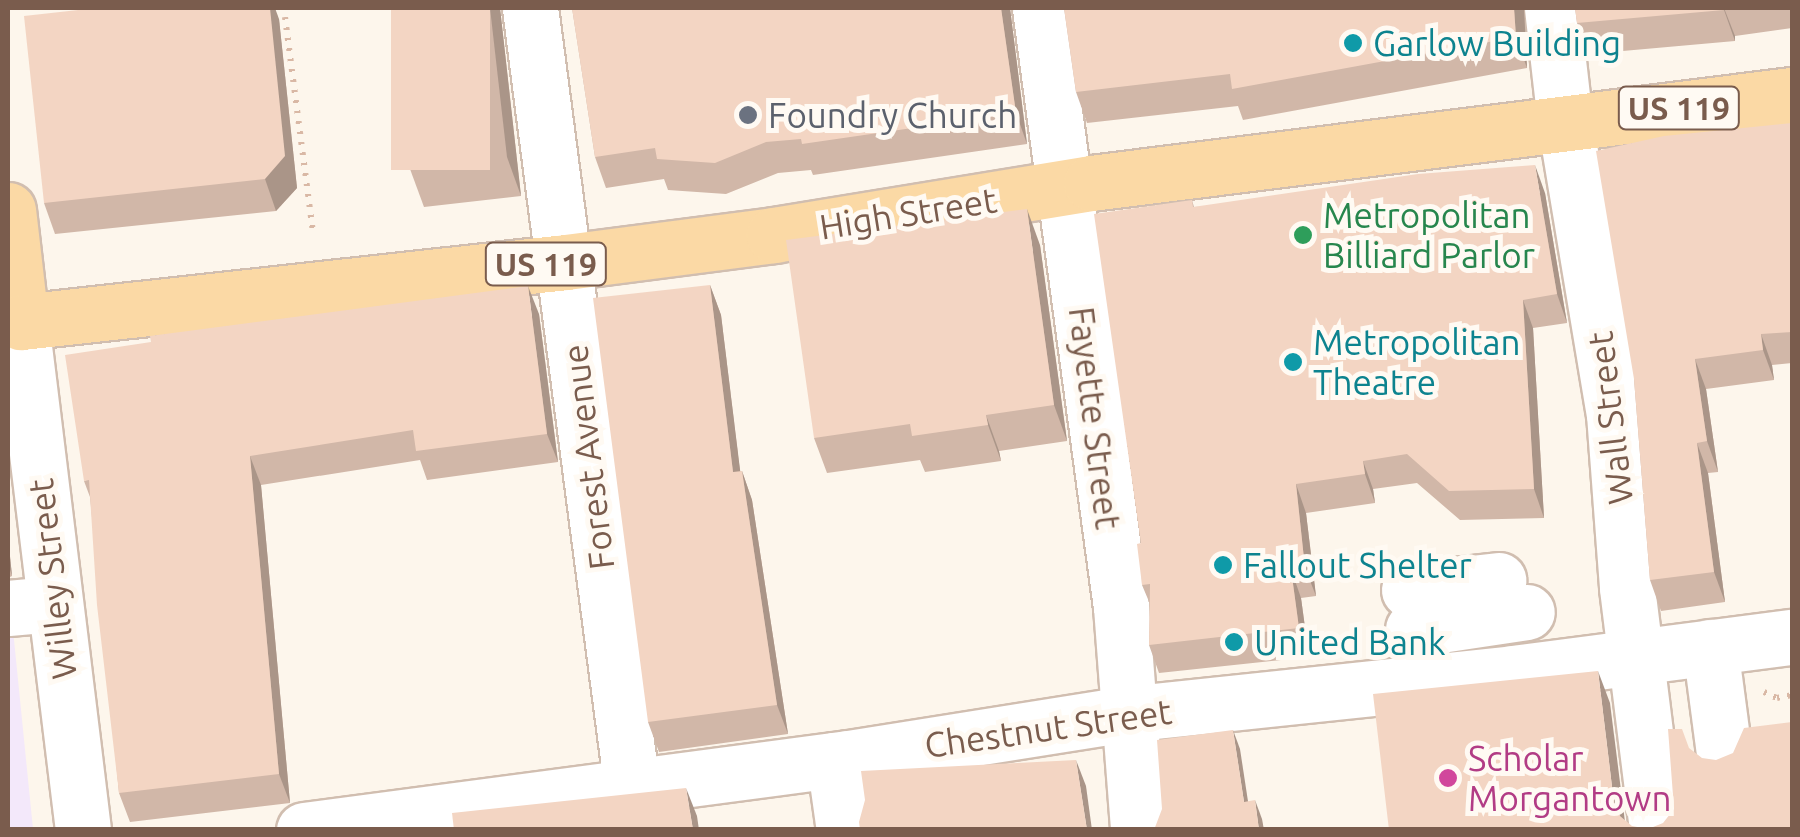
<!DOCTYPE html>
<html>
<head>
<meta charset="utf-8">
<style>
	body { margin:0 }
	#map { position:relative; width:1800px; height:837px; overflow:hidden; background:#fdf6ec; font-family:Ubuntu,sans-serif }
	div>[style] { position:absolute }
	.education>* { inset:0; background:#f3e8fa }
	.path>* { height:6px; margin-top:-3px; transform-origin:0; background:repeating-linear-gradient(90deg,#d9b8a5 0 2.5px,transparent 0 10.5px) }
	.roads { filter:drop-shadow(2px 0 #d1beb0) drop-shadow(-2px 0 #d1beb0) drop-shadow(0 2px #d1beb0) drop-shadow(0 -2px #d1beb0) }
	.minor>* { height:55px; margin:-27.5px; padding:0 27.5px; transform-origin:27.5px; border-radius:27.5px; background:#fff }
	.major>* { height:55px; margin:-27.5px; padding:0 27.5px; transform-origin:27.5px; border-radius:27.5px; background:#fbd9a5 }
	.wall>* { inset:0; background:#d1b7a8 }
	.shaded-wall>* { inset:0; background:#aa9588 }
	.building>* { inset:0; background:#f3d5c3; transform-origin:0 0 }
	.dots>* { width:28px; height:28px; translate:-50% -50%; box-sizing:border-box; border:5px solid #fffaf3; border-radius:50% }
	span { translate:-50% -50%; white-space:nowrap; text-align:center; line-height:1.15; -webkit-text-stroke:10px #fffaf3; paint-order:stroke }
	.shield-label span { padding:2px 8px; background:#fffaf3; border:2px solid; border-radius:8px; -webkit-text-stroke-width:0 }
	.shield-label { font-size:32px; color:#7a5c4d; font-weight:700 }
	.culture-label { font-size:35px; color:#0d838f }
	.left { translate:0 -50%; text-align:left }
	.worship-label { font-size:35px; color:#5b616d }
	.street-label { font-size:35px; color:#7a5c4d }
	.leisure-label { font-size:35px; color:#27864d }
	.hotel-label { font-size:35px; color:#b23c85 }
	.frame { position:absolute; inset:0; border:10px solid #7a5c4d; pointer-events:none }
</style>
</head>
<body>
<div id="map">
	<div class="education">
		<i style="clip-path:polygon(8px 630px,13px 630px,33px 829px,8px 830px)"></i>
	</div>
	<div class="path">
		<i style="left:285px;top:17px;width:219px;rotate:82.6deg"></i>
		<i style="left:1764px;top:692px;width:14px;rotate:25deg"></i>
		<i style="left:1777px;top:698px;width:15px;rotate:-11deg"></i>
	</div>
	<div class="roads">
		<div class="minor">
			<i style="left:530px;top:8px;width:787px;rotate:82.55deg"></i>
			<i style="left:1040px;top:8px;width:604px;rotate:82.3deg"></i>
			<i style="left:1121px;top:607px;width:224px;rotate:85.6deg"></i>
			<i style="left:1552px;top:8px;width:115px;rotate:83.5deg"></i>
			<i style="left:1565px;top:122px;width:296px;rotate:80.5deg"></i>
			<i style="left:1614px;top:414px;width:174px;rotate:85.7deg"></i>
			<i style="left:1627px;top:588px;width:244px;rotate:82.9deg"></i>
			<i style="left:21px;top:322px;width:512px;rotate:83.04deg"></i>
			<i style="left:1409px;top:590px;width:90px;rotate:-6.4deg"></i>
			<i style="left:8px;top:608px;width:45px;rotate:-5.1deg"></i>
			<i style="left:1413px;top:629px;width:115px;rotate:-8.5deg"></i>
			<i style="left:1710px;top:647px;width:115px;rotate:82.5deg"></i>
			<i style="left:834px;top:760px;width:71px;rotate:81.9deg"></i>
			<i style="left:304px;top:830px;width:549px;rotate:-7.54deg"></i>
			<i style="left:848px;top:758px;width:281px;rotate:-9deg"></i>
			<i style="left:1126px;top:714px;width:389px;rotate:-6deg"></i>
			<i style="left:1513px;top:673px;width:281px;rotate:-7.4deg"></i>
		</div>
		<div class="major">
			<i style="left:8px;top:210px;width:113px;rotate:83.4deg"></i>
			<i style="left:21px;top:322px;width:548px;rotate:-6.28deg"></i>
			<i style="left:566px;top:262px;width:210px;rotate:-7.4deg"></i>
			<i style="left:774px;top:235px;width:321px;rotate:-9.3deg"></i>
			<i style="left:1091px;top:183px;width:707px;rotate:-7.16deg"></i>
		</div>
	</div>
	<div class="wall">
		<i style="clip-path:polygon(391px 8px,500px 8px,521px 196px,424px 207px,410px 169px)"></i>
		<i style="clip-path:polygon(572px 8px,1010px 8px,1027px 144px,813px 175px,811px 170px,778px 173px,726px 194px,668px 190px,664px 179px,606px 188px,595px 157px)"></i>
		<i style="clip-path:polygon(1064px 8px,1524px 8px,1527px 68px,1243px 120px,1238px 106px,1087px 123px,1076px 92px)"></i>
		<i style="clip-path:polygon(1575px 8px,1792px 8px,1792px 28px,1735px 36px,1735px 41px,1589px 54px,1577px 23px)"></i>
		<i style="clip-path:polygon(279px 19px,297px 188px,276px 211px,55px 234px,44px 203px)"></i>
		<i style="clip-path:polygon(1792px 123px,1792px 363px,1772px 365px,1774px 380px,1706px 389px,1718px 472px,1708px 473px,1725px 602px,1661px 611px,1650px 580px,1634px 379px)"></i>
		<i style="clip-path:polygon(1545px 193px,1567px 323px,1533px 328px,1544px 518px,1460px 520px,1417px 483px,1373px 489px,1375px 503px,1306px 513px,1316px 596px,1301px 598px,1309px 657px,1159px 673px,1149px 645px,1150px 604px,1142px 585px,1141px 543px,1192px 200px,1194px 207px)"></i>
		<i style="clip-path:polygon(1040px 245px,1067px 441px,999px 451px,1001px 461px,925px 472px,920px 460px,827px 473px,814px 438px)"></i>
		<i style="clip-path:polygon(710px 285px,721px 315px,740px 471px,742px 471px,752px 500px,788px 734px,659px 752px,648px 722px)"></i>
		<i style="clip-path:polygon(539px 314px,558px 462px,427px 480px,420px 460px,261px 485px,290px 803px,130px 822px,119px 793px,90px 497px,84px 481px)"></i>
		<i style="clip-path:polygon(8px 537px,12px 576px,8px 578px)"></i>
	</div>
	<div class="shaded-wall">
		<i style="clip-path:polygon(270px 8px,275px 8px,279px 19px,297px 188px,276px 211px,265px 179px)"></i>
		<i style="clip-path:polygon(490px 8px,500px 8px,521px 196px,507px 157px)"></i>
		<i style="clip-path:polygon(1001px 8px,1010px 8px,1027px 144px,1016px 113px)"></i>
		<i style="clip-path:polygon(1514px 8px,1524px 8px,1527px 68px,1516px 37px)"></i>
		<i style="clip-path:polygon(1724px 8px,1735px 36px,1735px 41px,1724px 10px)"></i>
		<i style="clip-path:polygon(1535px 165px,1545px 193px,1567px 323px,1557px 294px)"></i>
		<i style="clip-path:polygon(1027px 209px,1040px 245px,1067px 441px,1054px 405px)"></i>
		<i style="clip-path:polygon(710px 285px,721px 315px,744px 502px,733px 472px)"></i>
		<i style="clip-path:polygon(528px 286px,539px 314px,558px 462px,547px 434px)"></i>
		<i style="clip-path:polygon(1523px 300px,1533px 328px,1544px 518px,1534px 489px)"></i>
		<i style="clip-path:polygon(1761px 334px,1772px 365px,1774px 380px,1763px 350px)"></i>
		<i style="clip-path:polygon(1695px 359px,1706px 389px,1718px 472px,1707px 441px)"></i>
		<i style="clip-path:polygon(986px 415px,999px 451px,1001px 461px,988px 425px)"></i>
		<i style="clip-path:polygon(1697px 443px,1708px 473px,1725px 602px,1714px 572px)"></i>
		<i style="clip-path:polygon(250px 456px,261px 485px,290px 803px,279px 774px)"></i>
		<i style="clip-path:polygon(1363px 461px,1373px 489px,1375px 503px,1365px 474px)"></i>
		<i style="clip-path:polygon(742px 471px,752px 500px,788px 734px,777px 705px)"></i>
		<i style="clip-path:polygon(1296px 484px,1306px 513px,1316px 596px,1305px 568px)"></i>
		<i style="clip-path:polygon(8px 537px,12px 576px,8px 563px)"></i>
		<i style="clip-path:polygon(1291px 569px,1301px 598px,1309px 657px,1299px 628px)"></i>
		<i style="clip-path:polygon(1598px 671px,1610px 703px,1626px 830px,1614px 803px)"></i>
		<i style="clip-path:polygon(1233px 730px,1240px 749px,1251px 821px,1244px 802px)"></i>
		<i style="clip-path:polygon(1076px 760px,1086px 786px,1092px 830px,1087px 830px)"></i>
		<i style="clip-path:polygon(686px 788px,697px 816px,699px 830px,693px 830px)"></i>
		<i style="clip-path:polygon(1255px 800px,1262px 819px,1264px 830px,1259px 830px)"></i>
	</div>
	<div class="building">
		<i style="clip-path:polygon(96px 8px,270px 8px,285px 156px,265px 179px,44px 203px,24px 16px)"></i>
		<i style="left:391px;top:8px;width:99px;height:162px"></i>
		<i style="clip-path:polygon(572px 8px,1001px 8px,1016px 113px,802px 144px,801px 139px,766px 142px,715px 163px,657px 159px,655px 148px,595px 157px)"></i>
		<i style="clip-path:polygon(1064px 8px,1514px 8px,1516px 37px,1232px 89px,1230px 74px,1076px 92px)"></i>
		<i style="clip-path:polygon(1575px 8px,1723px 8px,1724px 10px,1577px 23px)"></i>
		<i style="clip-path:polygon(1792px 123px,1792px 332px,1761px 334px,1763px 350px,1695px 359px,1707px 441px,1697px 443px,1714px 572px,1650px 580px,1634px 379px,1596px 151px,1664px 136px)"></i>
		<i style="clip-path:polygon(1535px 165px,1557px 294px,1523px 300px,1534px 489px,1449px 491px,1407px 454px,1363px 461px,1365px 474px,1296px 484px,1305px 568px,1291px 569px,1299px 628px,1149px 645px,1150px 584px,1142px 585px,1137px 544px,1141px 543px,1094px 214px,1192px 200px,1193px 207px,1418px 174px)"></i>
		<i style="clip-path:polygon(1027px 209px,1054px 405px,986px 415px,988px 425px,912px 436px,910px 424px,814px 438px,786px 240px)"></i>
		<i style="clip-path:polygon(710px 285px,733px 472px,742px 471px,777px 705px,648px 722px,593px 298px)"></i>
		<i style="clip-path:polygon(528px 286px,547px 434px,416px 451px,413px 430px,250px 456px,279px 774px,119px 793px,97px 605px,89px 480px,84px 481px,65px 355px,151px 342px,150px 336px)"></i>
		<i style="clip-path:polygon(1598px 671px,1614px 803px,1620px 816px,1632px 826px,1648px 829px,1663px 823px,1674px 809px,1668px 729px,1682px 729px,1689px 748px,1702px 758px,1716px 760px,1733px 753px,1744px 728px,1792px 722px,1792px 830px,1389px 830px,1373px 694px)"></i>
		<i style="clip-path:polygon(1233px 730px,1244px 802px,1255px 800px,1259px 830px,1154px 830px,1162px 809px,1157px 740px)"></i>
		<i style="clip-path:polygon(1076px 760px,1087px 830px,860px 830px,859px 822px,865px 800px,861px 771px)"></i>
		<i style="clip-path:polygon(686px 788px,693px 830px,454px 830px,452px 813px)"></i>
	</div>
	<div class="dots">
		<i style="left:1353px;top:43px;background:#0f9aa8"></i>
		<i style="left:748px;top:115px;background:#6b7280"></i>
		<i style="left:1303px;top:235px;background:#2e9e5b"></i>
		<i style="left:1293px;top:362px;background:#0f9aa8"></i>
		<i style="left:1223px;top:565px;background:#0f9aa8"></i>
		<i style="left:1234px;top:642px;background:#0f9aa8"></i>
		<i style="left:1448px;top:778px;background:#d1479c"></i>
	</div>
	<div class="shield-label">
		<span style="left:1679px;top:108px">US 119</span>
		<span style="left:546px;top:264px">US 119</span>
	</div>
	<div class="culture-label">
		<span class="left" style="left:1373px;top:43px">Garlow Building</span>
		<span class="left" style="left:1313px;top:362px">Metropolitan<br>Theatre</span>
		<span class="left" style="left:1243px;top:565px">Fallout Shelter</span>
		<span class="left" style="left:1254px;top:642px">United Bank</span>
	</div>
	<div class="worship-label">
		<span class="left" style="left:768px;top:115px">Foundry Church</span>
	</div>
	<div class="street-label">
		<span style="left:908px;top:213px;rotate:-9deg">High Street</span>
		<span style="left:1095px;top:418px;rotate:83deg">Fayette Street</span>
		<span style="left:1610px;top:418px;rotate:-97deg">Wall Street</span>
		<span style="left:588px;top:457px;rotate:-97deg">Forest Avenue</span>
		<span style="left:52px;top:579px;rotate:-97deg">Willey Street</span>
		<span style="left:1048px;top:728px;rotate:-8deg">Chestnut Street</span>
	</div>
	<div class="leisure-label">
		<span class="left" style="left:1323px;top:235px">Metropolitan<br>Billiard Parlor</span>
	</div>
	<div class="hotel-label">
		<span class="left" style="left:1468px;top:778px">Scholar<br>Morgantown</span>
	</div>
	<div class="frame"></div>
</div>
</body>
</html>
